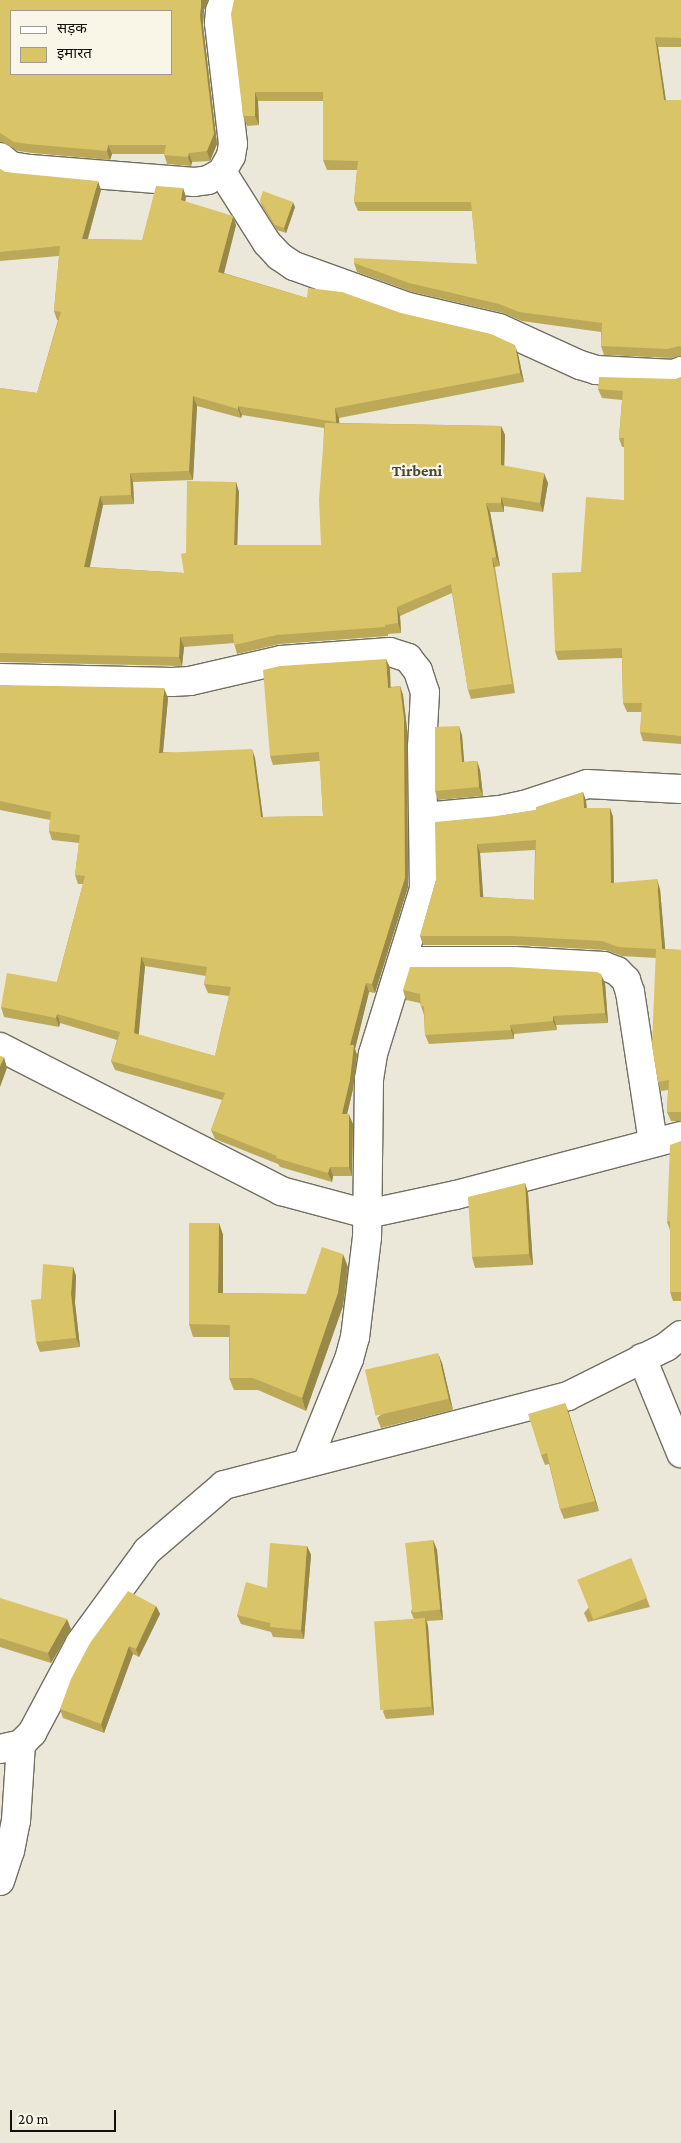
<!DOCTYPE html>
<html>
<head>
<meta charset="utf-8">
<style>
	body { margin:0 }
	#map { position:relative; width:681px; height:2143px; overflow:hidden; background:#ebe8da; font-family:"Crimson Pro","Noto Sans Devanagari",serif }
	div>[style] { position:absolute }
	.roads { filter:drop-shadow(1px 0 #726f62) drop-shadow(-1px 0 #726f62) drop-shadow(0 1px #726f62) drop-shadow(0 -1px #726f62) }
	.minor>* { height:28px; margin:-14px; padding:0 14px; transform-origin:14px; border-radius:14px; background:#fff }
	.wall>* { inset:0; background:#bba959 }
	.shaded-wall>* { inset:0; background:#988948; transform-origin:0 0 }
	.building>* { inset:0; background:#d9c467; transform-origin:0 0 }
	span { translate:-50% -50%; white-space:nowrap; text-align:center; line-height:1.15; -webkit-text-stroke:4.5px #f9f6e7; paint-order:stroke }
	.quarter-label { font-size:16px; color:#474438; font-weight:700 }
	.legend { position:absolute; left:10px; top:10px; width:162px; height:65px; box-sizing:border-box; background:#f9f6e7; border:1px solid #9d9a90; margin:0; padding:6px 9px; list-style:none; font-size:15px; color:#13110d }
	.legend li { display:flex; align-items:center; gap:10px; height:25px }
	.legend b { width:25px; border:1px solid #9d9a90 }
	.scale { position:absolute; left:10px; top:2110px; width:106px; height:22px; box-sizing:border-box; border:2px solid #13110d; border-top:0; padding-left:6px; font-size:15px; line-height:18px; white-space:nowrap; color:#13110d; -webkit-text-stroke:4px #f9f6e7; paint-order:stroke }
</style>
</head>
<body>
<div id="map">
	<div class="roads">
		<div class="minor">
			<i style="left:0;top:157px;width:14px;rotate:39deg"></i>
			<i style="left:11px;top:166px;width:19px;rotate:9deg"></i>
			<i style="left:30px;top:169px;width:165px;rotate:4.5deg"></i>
			<i style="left:194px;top:182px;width:14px;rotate:-8deg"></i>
			<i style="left:208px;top:180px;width:16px;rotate:-30deg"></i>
			<i style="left:222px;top:172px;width:18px;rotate:-61deg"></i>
			<i style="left:231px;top:156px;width:12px;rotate:-81deg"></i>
			<i style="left:233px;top:144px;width:122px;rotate:-96.6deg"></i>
			<i style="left:219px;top:23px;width:12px;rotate:-85deg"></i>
			<i style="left:220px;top:11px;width:12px;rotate:-70deg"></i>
			<i style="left:222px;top:172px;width:84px;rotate:57.6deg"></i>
			<i style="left:267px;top:243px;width:18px;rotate:47deg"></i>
			<i style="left:279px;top:256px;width:18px;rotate:34deg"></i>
			<i style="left:294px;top:266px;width:121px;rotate:19.8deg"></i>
			<i style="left:408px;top:307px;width:93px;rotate:13deg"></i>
			<i style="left:499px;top:328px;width:89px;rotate:24.6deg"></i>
			<i style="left:580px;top:365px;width:17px;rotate:17deg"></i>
			<i style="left:596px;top:370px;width:78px;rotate:2.9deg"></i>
			<i style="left:674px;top:374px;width:8px;rotate:-23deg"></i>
			<i style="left:0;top:678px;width:172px;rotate:1.3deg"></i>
			<i style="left:172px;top:682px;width:18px;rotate:-3deg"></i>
			<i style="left:190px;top:681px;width:93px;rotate:-13deg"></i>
			<i style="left:281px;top:660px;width:109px;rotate:-4.2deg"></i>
			<i style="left:390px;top:652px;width:19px;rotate:18deg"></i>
			<i style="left:408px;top:658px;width:16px;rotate:52deg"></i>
			<i style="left:418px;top:671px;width:22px;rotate:72deg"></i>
			<i style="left:425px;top:692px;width:55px;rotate:93.1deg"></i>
			<i style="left:422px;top:747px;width:142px;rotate:89.2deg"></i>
			<i style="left:424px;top:889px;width:173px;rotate:107.2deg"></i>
			<i style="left:373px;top:1054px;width:25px;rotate:99deg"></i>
			<i style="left:369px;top:1079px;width:158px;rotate:90.7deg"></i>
			<i style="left:367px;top:1237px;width:101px;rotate:96.8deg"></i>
			<i style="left:355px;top:1337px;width:23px;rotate:105deg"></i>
			<i style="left:349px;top:1359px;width:112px;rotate:112deg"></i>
			<i style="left:424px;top:817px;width:76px;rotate:-5.3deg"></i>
			<i style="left:500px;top:810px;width:25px;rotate:-12deg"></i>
			<i style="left:524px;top:805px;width:66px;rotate:-18.4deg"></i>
			<i style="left:587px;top:784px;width:94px;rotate:3deg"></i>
			<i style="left:403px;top:961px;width:111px"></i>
			<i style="left:514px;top:961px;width:90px;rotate:3.2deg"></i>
			<i style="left:604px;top:966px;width:14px;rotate:21deg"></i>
			<i style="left:617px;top:971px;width:13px;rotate:45deg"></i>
			<i style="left:626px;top:980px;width:13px;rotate:72deg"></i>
			<i style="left:630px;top:992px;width:152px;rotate:81.3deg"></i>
			<i style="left:0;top:1047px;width:316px;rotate:27.1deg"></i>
			<i style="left:281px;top:1191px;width:89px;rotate:15deg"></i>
			<i style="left:367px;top:1214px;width:91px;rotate:-12.1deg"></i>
			<i style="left:456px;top:1195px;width:233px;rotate:-14.7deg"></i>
			<i style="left:642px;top:1358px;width:103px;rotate:67.7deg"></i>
			<i style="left:0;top:1749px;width:22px;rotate:-13deg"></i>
			<i style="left:21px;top:1744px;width:16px;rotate:-45deg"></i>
			<i style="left:32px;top:1733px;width:102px;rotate:-61.9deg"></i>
			<i style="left:80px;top:1643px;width:114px;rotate:-53.9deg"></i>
			<i style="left:147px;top:1551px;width:101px;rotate:-40.6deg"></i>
			<i style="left:224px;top:1485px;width:355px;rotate:-14.5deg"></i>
			<i style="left:568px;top:1396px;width:110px;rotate:-26.6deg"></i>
			<i style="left:666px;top:1347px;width:19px;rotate:-39deg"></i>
			<i style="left:0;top:1881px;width:32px;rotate:-72deg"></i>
			<i style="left:10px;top:1851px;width:31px;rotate:-79deg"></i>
			<i style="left:16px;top:1821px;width:77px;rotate:-86.3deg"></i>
		</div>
	</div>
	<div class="wall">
		<i style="clip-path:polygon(0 0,204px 10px,203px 25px,217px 144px,210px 161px,192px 162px,191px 166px,167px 164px,164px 154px,112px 154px,110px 160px,32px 153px,18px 151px,2px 142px,0 142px)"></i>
		<i style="clip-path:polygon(234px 0,681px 0,681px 47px,658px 47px,666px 100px,681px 100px,681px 356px,671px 358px,604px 355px,601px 346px,601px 332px,522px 321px,503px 313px,412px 292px,357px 272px,354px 263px,477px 264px,472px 211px,358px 211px,354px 202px,357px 170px,327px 170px,323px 160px,323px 101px,258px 101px,259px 125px,247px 126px,243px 116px)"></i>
		<i style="clip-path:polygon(evenodd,0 169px,5px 172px,101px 190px,88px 239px,142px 240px,183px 188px,186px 197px,185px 202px,236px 225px,224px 273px,307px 298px,518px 354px,524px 382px,339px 418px,339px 423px,501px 426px,505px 435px,504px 466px,548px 483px,543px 512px,504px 506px,504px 512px,490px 512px,500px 566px,495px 567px,515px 693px,471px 699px,468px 690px,452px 593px,400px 616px,401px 633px,388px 634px,388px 636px,280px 644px,237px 654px,234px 643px,184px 647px,182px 666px,0 662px,0 388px,37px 393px,58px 320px,57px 320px,54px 311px,59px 256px,0 261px,0 265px,0 169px,197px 406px,241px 418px,242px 415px,324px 428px,321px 545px,237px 545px,239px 492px,236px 482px,186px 553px,184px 573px,89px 567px,103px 505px,134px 504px,133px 482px,193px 480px,197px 406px)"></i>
		<i style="clip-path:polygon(260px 200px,295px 207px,286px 233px,277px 230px,262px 206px)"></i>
		<i style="clip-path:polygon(681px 377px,681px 744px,643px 741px,640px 732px,642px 712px,627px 712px,623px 703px,622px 658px,558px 660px,555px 651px,581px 572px,624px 500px,624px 447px,622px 447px,619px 438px,622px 400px,602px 398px,598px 389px,676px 379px)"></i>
		<i style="clip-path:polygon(evenodd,386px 659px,390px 668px,390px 687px,400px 686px,403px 695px,407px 728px,408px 887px,375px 993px,369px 992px,355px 1049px,357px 1055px,353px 1089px,347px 1114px,353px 1124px,352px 1176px,333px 1176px,332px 1182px,280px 1167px,278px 1164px,215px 1139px,211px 1130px,222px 1100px,115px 1070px,111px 1061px,117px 1040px,60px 1023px,59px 1027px,4px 1017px,1px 1007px,57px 982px,83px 884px,78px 884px,75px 875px,79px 843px,52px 840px,49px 831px,50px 820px,0 810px,0 685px,168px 698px,163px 752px,255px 758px,263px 817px,323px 816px,320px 761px,273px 765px,270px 756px,386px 659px,145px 966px,206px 976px,204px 984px,208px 993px,229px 996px,215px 1056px,138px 1035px,145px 966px)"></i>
		<i style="clip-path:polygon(462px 735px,464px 762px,477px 761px,480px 770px,483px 796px,438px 800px,435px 791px)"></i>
		<i style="clip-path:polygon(evenodd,583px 792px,586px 801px,587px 808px,610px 808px,613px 817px,614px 883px,660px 889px,665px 949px,681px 950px,681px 1121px,671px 1121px,667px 1112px,668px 1090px,661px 1091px,658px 1082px,656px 958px,622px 956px,605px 950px,515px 945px,423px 945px,420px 936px,436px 880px,498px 816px,536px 810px,583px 792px,535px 850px,534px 900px,483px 897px,480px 853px,535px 850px)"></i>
		<i style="clip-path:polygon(605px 983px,608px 1023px,556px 1025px,557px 1030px,514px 1034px,514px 1039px,429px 1044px,425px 1035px,424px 1015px,420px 1003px,406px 1000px,403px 990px)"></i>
		<i style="clip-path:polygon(681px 1141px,681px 1301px,673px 1301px,670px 1292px,670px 1230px,667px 1222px)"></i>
		<i style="clip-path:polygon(525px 1183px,528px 1193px,533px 1265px,475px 1268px,472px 1257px)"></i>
		<i style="clip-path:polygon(219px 1223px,223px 1235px,223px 1293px,306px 1294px,348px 1267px,343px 1306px,306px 1411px,258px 1390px,234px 1390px,229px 1378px,229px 1337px,193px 1337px,189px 1324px)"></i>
		<i style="clip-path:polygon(73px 1267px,76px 1276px,75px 1303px,80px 1347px,40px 1352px,36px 1342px,41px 1299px)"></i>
		<i style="clip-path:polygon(442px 1363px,453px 1410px,381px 1428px,377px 1418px)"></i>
		<i style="clip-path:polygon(565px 1403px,599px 1511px,564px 1519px,560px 1509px,549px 1464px,545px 1465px,541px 1455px)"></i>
		<i style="clip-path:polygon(433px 1540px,437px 1550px,443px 1620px,427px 1621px,428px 1626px,434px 1715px,386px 1719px,383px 1712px,414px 1619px,411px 1612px)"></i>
		<i style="clip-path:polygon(307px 1546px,311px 1555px,304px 1639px,273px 1637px,271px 1632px,241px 1624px,237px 1615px,267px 1588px)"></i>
		<i style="clip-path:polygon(631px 1558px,650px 1607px,588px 1622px,584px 1613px)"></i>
		<i style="clip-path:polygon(0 1598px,71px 1629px,51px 1663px,0 1647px)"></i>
		<i style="clip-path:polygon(156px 1606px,160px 1614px,139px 1657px,133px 1654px,104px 1733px,63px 1718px,60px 1709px)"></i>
	</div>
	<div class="shaded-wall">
		<i style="clip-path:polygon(201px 0,209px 0,204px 10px,203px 25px,217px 144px,210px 161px,207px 151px,200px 16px)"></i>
		<i style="clip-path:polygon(655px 37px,658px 47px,667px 109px,664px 100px)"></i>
		<i style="clip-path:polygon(255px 92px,258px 101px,259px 125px,255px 116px)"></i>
		<i style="clip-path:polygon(108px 145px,112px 154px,110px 160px,107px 151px)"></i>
		<i style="clip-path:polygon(189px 153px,192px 162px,191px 166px,188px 157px)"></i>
		<i style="clip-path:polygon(98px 181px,101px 190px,85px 248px,82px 239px)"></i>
		<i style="clip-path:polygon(183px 188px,186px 197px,184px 209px,181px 200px)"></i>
		<i style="clip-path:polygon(293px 202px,295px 207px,286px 233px,284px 228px)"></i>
		<i style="clip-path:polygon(233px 216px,236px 225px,222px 281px,218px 272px)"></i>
		<i style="clip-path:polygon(515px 345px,518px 354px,524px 382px,520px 373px)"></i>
		<i style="clip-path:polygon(193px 396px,197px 406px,193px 480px,189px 471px)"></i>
		<i style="clip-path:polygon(238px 406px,242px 415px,241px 418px,238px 409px)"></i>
		<i style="clip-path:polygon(335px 408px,339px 418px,340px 431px,336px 422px)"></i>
		<i style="clip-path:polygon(501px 426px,505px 435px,504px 475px,501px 465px)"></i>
		<i style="clip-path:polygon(130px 473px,133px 482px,134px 504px,131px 495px)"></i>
		<i style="clip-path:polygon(544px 473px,548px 483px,543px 512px,540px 503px)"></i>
		<i style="clip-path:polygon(236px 482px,239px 492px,237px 554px,234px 545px)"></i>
		<i style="clip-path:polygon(100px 496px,103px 505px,88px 576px,84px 567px)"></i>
		<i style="clip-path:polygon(501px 497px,504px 506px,504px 512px,501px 503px)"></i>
		<i style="clip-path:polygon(486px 503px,490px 512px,500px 566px,496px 557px)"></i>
		<i style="left:492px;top:558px;width:9px;height:128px;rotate:72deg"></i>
		<i style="clip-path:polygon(397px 607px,400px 616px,401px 633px,398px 623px)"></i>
		<i style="clip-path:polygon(180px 637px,184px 647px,182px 666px,179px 657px)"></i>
		<i style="clip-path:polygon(386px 659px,390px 668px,391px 697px,388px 688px)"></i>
		<i style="clip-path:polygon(400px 686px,403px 695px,407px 728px,408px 887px,375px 993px,372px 984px)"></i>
		<i style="clip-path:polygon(164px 688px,168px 698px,162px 762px,159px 753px)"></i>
		<i style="clip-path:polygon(459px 726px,462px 735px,465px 771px,462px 762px)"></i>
		<i style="clip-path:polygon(252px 749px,255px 758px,264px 826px,261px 817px)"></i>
		<i style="clip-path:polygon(477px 761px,480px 770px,483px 796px,479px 787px)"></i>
		<i style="clip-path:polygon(583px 792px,586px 801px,587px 817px,584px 808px)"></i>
		<i style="clip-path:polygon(610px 808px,613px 817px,614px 892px,611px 883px)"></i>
		<i style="clip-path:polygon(477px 844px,480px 853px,484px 906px,480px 897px)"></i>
		<i style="clip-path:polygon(657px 879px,660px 889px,666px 958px,662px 949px)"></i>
		<i style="clip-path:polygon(141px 957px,145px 966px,138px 1043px,134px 1033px)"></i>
		<i style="clip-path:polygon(601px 974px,605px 983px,608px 1023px,605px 1013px)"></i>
		<i style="clip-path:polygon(366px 983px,369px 992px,355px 1049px,357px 1055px,353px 1089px,345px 1123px,342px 1114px,350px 1045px)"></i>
		<i style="clip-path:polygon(57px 1014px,60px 1023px,59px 1027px,56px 1018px)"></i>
		<i style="clip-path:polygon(553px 1016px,556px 1025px,557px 1030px,553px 1021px)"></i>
		<i style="clip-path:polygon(510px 1025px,514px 1034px,514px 1039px,511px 1030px)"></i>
		<i style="clip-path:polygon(4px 1057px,7px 1068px,0 1087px,0 1066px)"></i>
		<i style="clip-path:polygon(349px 1114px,353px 1124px,352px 1176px,349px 1167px)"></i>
		<i style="clip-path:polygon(330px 1167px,333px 1176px,332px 1182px,328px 1173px)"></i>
		<i style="clip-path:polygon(525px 1183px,528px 1193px,533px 1265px,529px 1254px)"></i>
		<i style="clip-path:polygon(219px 1223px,223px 1235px,223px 1305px,218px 1293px)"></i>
		<i style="clip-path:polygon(343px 1254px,348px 1267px,343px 1306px,306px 1411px,302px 1398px)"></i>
		<i style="clip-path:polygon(73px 1267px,76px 1276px,75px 1303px,80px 1347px,76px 1338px,71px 1294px)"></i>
		<i style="clip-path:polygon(438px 1353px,442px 1363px,453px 1410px,449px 1399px)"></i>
		<i style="clip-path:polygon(565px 1403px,569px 1413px,599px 1511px,595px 1501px)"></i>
		<i style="clip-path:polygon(433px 1540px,437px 1550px,443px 1620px,440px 1610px)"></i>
		<i style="clip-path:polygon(307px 1546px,311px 1555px,304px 1639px,301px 1630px)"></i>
		<i style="clip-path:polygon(156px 1606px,160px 1614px,139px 1657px,136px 1649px)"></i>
		<i style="clip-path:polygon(425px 1618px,428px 1626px,434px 1715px,432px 1707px)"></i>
		<i style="clip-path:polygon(67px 1619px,71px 1629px,51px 1663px,48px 1653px)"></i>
		<i style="clip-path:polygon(129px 1646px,133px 1654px,104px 1733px,101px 1724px)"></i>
	</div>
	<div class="building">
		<i style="clip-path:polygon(evenodd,0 0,201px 0,200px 16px,214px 134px,207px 151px,189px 153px,188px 157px,164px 155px,166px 145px,108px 145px,107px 151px,28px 144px,14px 142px,0 133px,0 0,11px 11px,171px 11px,171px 74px,11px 74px,11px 11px)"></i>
		<i style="clip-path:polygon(234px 0,681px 0,681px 38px,655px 37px,664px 100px,681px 100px,681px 347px,679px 346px,668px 349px,601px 346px,602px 323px,519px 312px,499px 304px,409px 283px,354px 263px,354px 258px,477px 264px,471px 202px,354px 202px,358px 161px,323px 160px,323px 92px,255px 92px,255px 116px,243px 116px,231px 14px)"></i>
		<i style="clip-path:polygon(0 169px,5px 172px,98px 181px,82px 239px,142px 240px,156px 186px,183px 188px,181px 200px,233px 216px,218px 272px,307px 298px,308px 288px,342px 292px,401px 313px,491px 334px,515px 345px,520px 373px,335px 408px,336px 422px,238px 406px,238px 409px,193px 396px,189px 471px,130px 473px,131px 495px,100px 496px,84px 567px,184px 573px,181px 554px,186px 553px,187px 481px,236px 482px,234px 545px,321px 545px,319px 499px,325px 423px,501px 426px,501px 465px,544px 473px,540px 503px,501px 497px,501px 503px,486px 503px,496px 557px,492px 558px,512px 684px,468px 690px,451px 584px,397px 607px,398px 623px,385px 625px,385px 627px,277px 635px,234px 645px,233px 634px,180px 637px,179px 657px,0 653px,0 388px,37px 393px,61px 312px,54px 311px,60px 246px,0 252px)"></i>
		<i style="clip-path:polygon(263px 191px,293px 202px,284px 228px,275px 225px,260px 200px)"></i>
		<i style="clip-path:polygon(599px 377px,676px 379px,681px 377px,681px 736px,640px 732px,642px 703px,623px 703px,622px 648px,555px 651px,552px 573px,581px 572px,586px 497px,624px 500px,624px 438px,619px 438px,623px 391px,598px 389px)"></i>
		<i style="clip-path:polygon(evenodd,386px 659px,388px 688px,400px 686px,404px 719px,405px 878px,372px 984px,366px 983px,350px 1045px,354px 1045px,350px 1080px,342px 1114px,349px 1114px,349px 1167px,330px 1167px,328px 1173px,276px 1158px,277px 1156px,211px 1130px,225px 1093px,111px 1061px,120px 1032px,57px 1014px,56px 1018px,1px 1007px,7px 973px,57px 982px,85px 876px,75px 875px,80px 835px,49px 831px,51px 812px,0 801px,0 685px,164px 688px,159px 753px,252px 749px,261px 817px,323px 816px,319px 752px,270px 756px,263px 670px,280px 666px,386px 659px,141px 957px,207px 967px,204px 984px,231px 987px,215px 1056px,134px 1033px,141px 957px)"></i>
		<i style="clip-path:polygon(459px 726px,462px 762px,477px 761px,479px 787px,435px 791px,435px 727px)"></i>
		<i style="clip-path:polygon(evenodd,583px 792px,584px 808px,610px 808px,611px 883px,657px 879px,662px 949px,681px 950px,681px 1112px,667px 1112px,669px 1080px,658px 1082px,652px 1046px,656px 949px,618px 947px,602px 941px,512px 936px,420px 936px,436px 880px,435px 822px,498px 816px,536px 810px,536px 807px,583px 792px,536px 840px,534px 900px,480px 897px,477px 844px,536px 840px)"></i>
		<i style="clip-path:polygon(410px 967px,510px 967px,597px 972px,601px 974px,605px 1013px,553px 1016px,553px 1021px,510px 1025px,511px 1030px,425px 1035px,424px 1006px,421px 1006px,420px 994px,403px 990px)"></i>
		<i style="clip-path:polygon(0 1056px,4px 1057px,0 1066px)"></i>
		<i style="clip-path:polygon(681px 1141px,681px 1292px,670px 1292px,670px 1221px,667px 1222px,670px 1145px)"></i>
		<i style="clip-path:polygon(525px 1183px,529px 1254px,472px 1257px,468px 1197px)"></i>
		<i style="clip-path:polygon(189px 1223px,219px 1223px,218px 1293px,306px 1294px,322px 1247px,343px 1254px,338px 1293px,302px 1398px,253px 1378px,229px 1378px,230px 1325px,189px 1324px)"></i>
		<i style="clip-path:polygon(43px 1264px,73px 1267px,71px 1294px,76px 1338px,36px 1342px,31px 1300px,41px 1299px)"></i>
		<i style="left:438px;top:1353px;width:47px;height:75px;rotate:77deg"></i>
		<i style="clip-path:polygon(565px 1403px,595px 1501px,560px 1509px,547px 1453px,541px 1455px,528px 1414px)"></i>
		<i style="left:433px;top:1540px;width:70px;height:28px;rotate:84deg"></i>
		<i style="clip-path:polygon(270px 1543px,307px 1546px,301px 1630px,270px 1627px,270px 1623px,237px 1615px,246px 1582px,267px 1588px)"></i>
		<i style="left:631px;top:1558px;width:43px;height:58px;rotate:68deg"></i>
		<i style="clip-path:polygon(128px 1591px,156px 1606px,136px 1649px,129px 1646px,101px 1724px,60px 1709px,71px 1679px,90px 1643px)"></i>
		<i style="clip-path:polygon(0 1598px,67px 1619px,48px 1653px,0 1638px)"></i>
		<i style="left:425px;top:1618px;width:89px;height:51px;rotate:86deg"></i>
	</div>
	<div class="quarter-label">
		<span style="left:417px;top:471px">Tirbeni</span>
	</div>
	<ul class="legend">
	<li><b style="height:6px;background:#fff"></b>सड़क</li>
	<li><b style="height:14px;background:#d9c467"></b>इमारत</li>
	</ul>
	<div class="scale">20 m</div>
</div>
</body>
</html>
